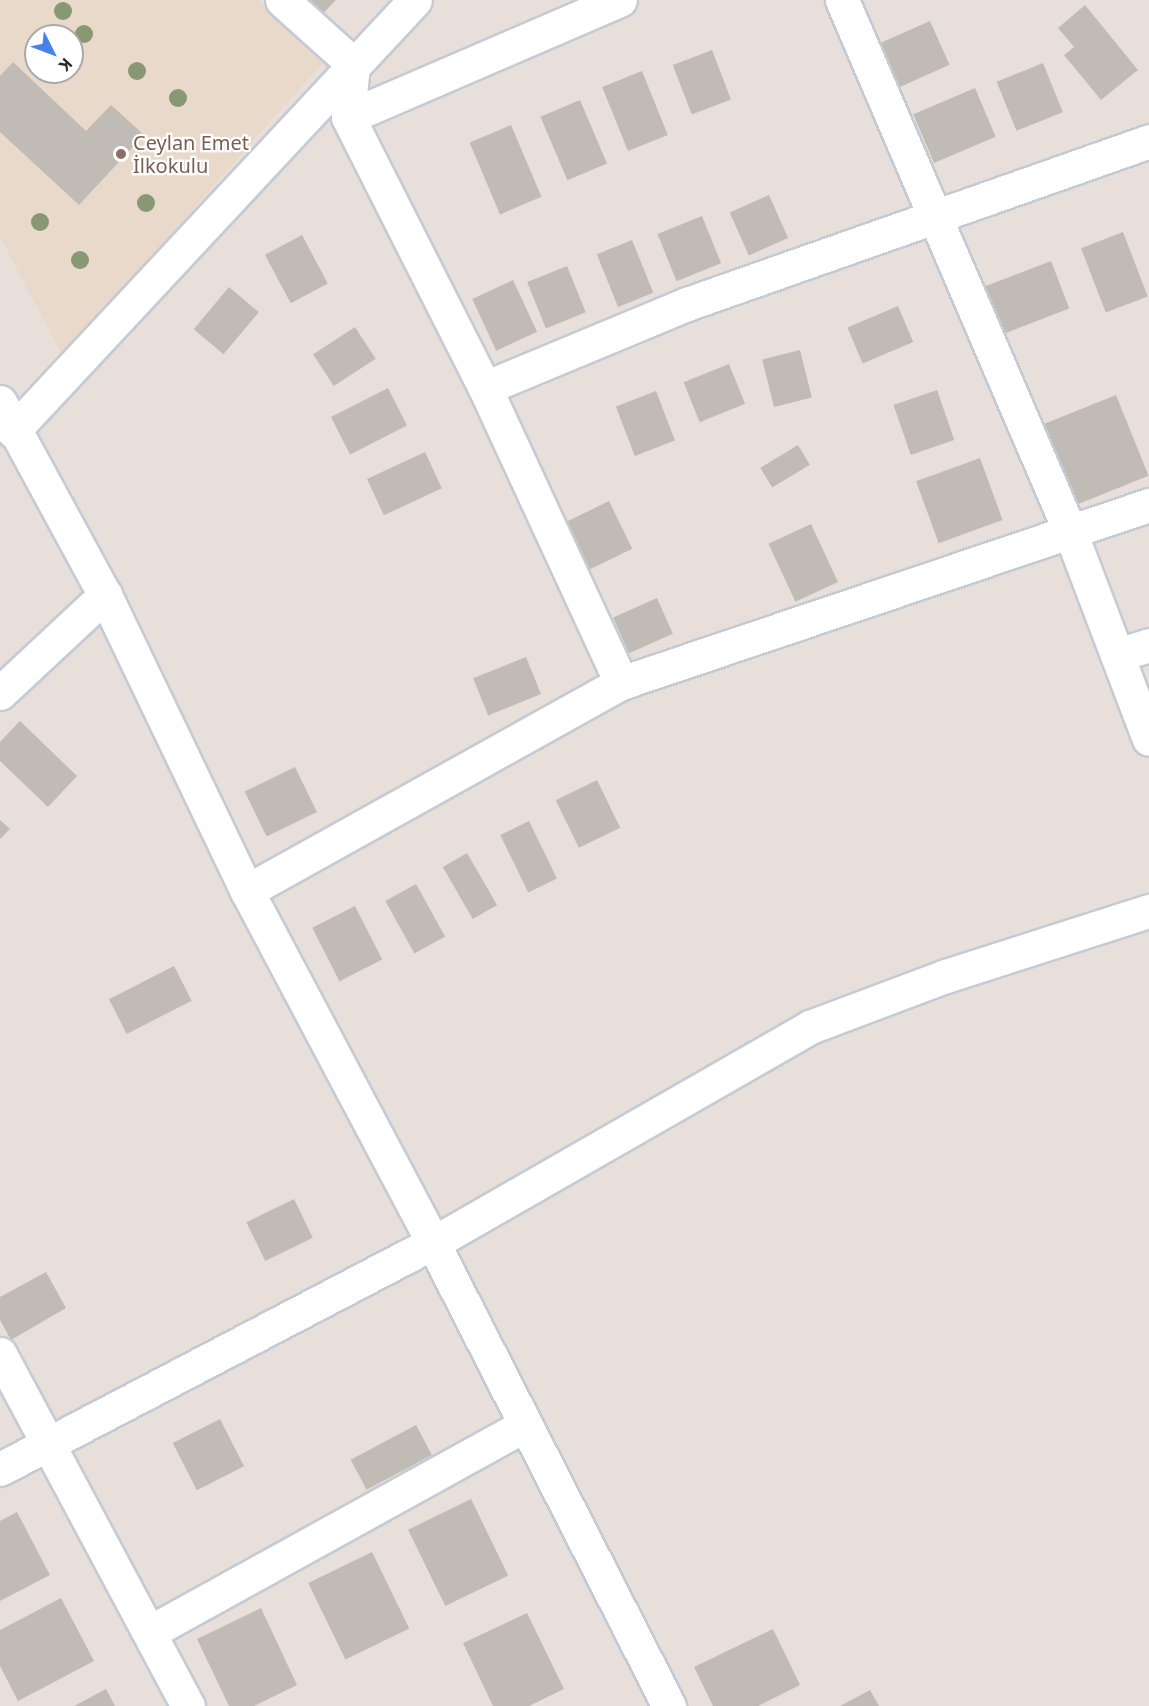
<!DOCTYPE html>
<html>
<head>
<meta charset="utf-8">
<style>
	body { margin:0 }
	#map { position:relative; width:1149px; height:1706px; overflow:hidden; background:#e9dfda; font-family:"Noto Sans",sans-serif }
	div>[style] { position:absolute }
	.education>* { inset:0; background:#e9d9ca }
	.building>* { inset:0; background:#c1bbb5; transform-origin:0 0 }
	.roads { filter:drop-shadow(2px 0 #c5cbd4) drop-shadow(-2px 0 #c5cbd4) drop-shadow(0 2px #c5cbd4) drop-shadow(0 -2px #c5cbd4) }
	.street>* { height:33px; margin:-16.5px; padding:0 16.5px; transform-origin:16.5px; border-radius:16.5px; background:#fff }
	.secondary>* { height:33px; margin:-16.5px; padding:0 16.5px; transform-origin:16.5px; border-radius:16.5px; background:#fff }
	.trees>* { width:18px; height:18px; margin:-9px; border-radius:50%; background:#879873 }
	.dots>* { width:16px; height:16px; translate:-50% -50%; box-sizing:border-box; border:3px solid #fff; border-radius:50% }
	span { translate:-50% -50%; white-space:nowrap; text-align:center; line-height:1.15; -webkit-text-stroke:4.5px #fff; paint-order:stroke }
	.education-label { font-size:20px; color:#785e54 }
	.left { translate:0 -50%; text-align:left }
	.north { position:absolute; left:24px; top:24px; width:60px; height:60px; box-sizing:border-box; background:#fff; border:2px solid #a9a9a9; border-radius:50%; rotate:132deg; font-size:16px; font-weight:700; line-height:24px; text-align:center; color:#272727 }
	.north::after { content:''; display:block; margin:auto; width:21px; height:27px; background:#4583ea; clip-path:polygon(50% 0,100% 100%,50% 72%,0 100%) }
</style>
</head>
<body>
<div id="map">
	<div class="education">
		<i style="clip-path:polygon(evenodd,0 0,258px 0,325px 60px,63px 356px,0 237px,0 0,36px 36px,72px 36px,72px 72px,36px 72px,36px 36px)"></i>
	</div>
	<div class="building">
		<i style="clip-path:polygon(285px 0,336px 0,312px 25px)"></i>
		<i style="clip-path:polygon(1085px 5px,1138px 70px,1101px 100px,1064px 55px,1074px 47px,1058px 28px)"></i>
		<i style="left:930px;top:21px;width:48px;height:55px;rotate:66deg"></i>
		<i style="left:712px;top:50px;width:53px;height:42px;rotate:69deg"></i>
		<i style="clip-path:polygon(13px 62px,86px 131px,111px 105px,144px 135px,79px 205px,0 132px,0 76px)"></i>
		<i style="left:1043px;top:63px;width:53px;height:50px;rotate:68deg"></i>
		<i style="left:642px;top:71px;width:69px;height:43px;rotate:68deg"></i>
		<i style="left:975px;top:88px;width:53px;height:67px;rotate:67deg"></i>
		<i style="left:580px;top:100px;width:69px;height:43px;rotate:67deg"></i>
		<i style="left:511px;top:125px;width:78px;height:45px;rotate:67deg"></i>
		<i style="left:769px;top:195px;width:47px;height:43px;rotate:66deg"></i>
		<i style="left:702px;top:216px;width:51px;height:48px;rotate:68deg"></i>
		<i style="left:1123px;top:232px;width:69px;height:45px;rotate:69deg"></i>
		<i style="left:302px;top:235px;width:55px;height:42px;rotate:62deg"></i>
		<i style="left:632px;top:240px;width:57px;height:38px;rotate:68deg"></i>
		<i style="left:1051px;top:261px;width:51px;height:72px;rotate:69deg"></i>
		<i style="left:567px;top:266px;width:50px;height:43px;rotate:68deg"></i>
		<i style="left:513px;top:280px;width:57px;height:45px;rotate:65deg"></i>
		<i style="left:229px;top:287px;width:39px;height:55px;rotate:40deg"></i>
		<i style="left:898px;top:306px;width:39px;height:55px;rotate:67deg"></i>
		<i style="left:355px;top:327px;width:38px;height:50px;rotate:57deg"></i>
		<i style="left:800px;top:350px;width:49px;height:39px;rotate:76deg"></i>
		<i style="left:729px;top:364px;width:43px;height:49px;rotate:68deg"></i>
		<i style="left:388px;top:388px;width:42px;height:64px;rotate:63deg"></i>
		<i style="left:937px;top:390px;width:53px;height:46px;rotate:71deg"></i>
		<i style="left:656px;top:391px;width:53px;height:43px;rotate:69deg"></i>
		<i style="left:1116px;top:395px;width:87px;height:77px;rotate:68deg"></i>
		<i style="left:798px;top:445px;width:23px;height:44px;rotate:59deg"></i>
		<i style="left:425px;top:452px;width:40px;height:64px;rotate:65deg"></i>
		<i style="left:980px;top:458px;width:66px;height:68px;rotate:70deg"></i>
		<i style="left:609px;top:501px;width:53px;height:48px;rotate:64deg"></i>
		<i style="left:811px;top:524px;width:64px;height:47px;rotate:65deg"></i>
		<i style="left:657px;top:598px;width:39px;height:48px;rotate:66deg"></i>
		<i style="left:526px;top:657px;width:40px;height:57px;rotate:68deg"></i>
		<i style="clip-path:polygon(20px 721px,77px 776px,48px 807px,0 761px,0 742px)"></i>
		<i style="left:295px;top:767px;width:50px;height:56px;rotate:64deg"></i>
		<i style="left:597px;top:780px;width:53px;height:46px;rotate:64deg"></i>
		<i style="clip-path:polygon(0 820px,10px 829px,0 839px)"></i>
		<i style="left:529px;top:821px;width:64px;height:32px;rotate:64deg"></i>
		<i style="left:467px;top:853px;width:60px;height:28px;rotate:60deg"></i>
		<i style="left:416px;top:884px;width:60px;height:35px;rotate:61deg"></i>
		<i style="left:355px;top:906px;width:60px;height:48px;rotate:63deg"></i>
		<i style="left:174px;top:966px;width:39px;height:73px;rotate:63deg"></i>
		<i style="left:294px;top:1199px;width:43px;height:53px;rotate:64deg"></i>
		<i style="clip-path:polygon(46px 1272px,66px 1308px,11px 1340px,0 1320px,0 1297px)"></i>
		<i style="left:220px;top:1419px;width:53px;height:53px;rotate:63deg"></i>
		<i style="left:416px;top:1425px;width:34px;height:74px;rotate:62deg"></i>
		<i style="left:471px;top:1499px;width:85px;height:70px;rotate:64deg"></i>
		<i style="clip-path:polygon(17px 1512px,50px 1575px,0 1601px,0 1521px)"></i>
		<i style="left:372px;top:1552px;width:85px;height:71px;rotate:64deg"></i>
		<i style="clip-path:polygon(61px 1598px,94px 1661px,18px 1701px,0 1666px,0 1630px)"></i>
		<i style="clip-path:polygon(261px 1608px,297px 1685px,254px 1706px,229px 1706px,197px 1639px)"></i>
		<i style="clip-path:polygon(527px 1613px,564px 1689px,529px 1706px,493px 1706px,463px 1643px)"></i>
		<i style="clip-path:polygon(773px 1629px,800px 1685px,758px 1706px,713px 1706px,694px 1667px)"></i>
		<i style="clip-path:polygon(106px 1689px,115px 1706px,74px 1706px)"></i>
		<i style="clip-path:polygon(870px 1690px,879px 1706px,840px 1706px)"></i>
	</div>
	<div class="roads">
		<div class="street">
			<i style="left:282px;top:0;width:96px;rotate:42deg"></i>
			<i style="left:353px;top:64px;width:53px;rotate:95.4deg"></i>
			<i style="left:348px;top:117px;width:296px;rotate:-23.3deg"></i>
			<i style="left:842px;top:0;width:581px;rotate:66.79deg"></i>
			<i style="left:1071px;top:534px;width:219px;rotate:69.2deg"></i>
			<i style="left:348px;top:117px;width:304px;rotate:63.2deg"></i>
			<i style="left:485px;top:388px;width:325px;rotate:65.2deg"></i>
			<i style="left:485px;top:388px;width:219px;rotate:-22.6deg"></i>
			<i style="left:687px;top:304px;width:490px;rotate:-19.4deg"></i>
			<i style="left:13px;top:431px;width:589px;rotate:-46.99deg"></i>
			<i style="left:1117px;top:655px;width:34px;rotate:-17deg"></i>
			<i style="left:0;top:693px;width:144px;rotate:-43deg"></i>
			<i style="left:247px;top:891px;width:428px;rotate:-29.1deg"></i>
			<i style="left:621px;top:683px;width:557px;rotate:-18.63deg"></i>
			<i style="left:0;top:1354px;width:399px;rotate:61.9deg"></i>
			<i style="left:0;top:1469px;width:488px;rotate:-27.6deg"></i>
			<i style="left:433px;top:1243px;width:434px;rotate:-29.8deg"></i>
			<i style="left:810px;top:1027px;width:145px;rotate:-20.6deg"></i>
			<i style="left:946px;top:976px;width:213px;rotate:-17.8deg"></i>
			<i style="left:150px;top:1632px;width:426px;rotate:-28.9deg"></i>
		</div>
		<div class="secondary">
			<i style="left:0;top:402px;width:220px;rotate:61.5deg"></i>
			<i style="left:105px;top:595px;width:328px;rotate:64.4deg"></i>
			<i style="left:247px;top:891px;width:398px;rotate:62.1deg"></i>
			<i style="left:433px;top:1243px;width:520px;rotate:62.99deg"></i>
		</div>
	</div>
	<div class="trees">
		<i style="left:63px;top:11px"></i>
		<i style="left:84px;top:34px"></i>
		<i style="left:137px;top:71px"></i>
		<i style="left:178px;top:98px"></i>
		<i style="left:146px;top:203px"></i>
		<i style="left:40px;top:222px"></i>
		<i style="left:80px;top:260px"></i>
	</div>
	<div class="dots">
		<i style="left:121px;top:154px;background:#8d6e63"></i>
	</div>
	<div class="education-label">
		<span class="left" style="left:133px;top:154px">Ceylan Emet<br>İlkokulu</span>
	</div>
	<div class="north">K</div>
</div>
</body>
</html>
